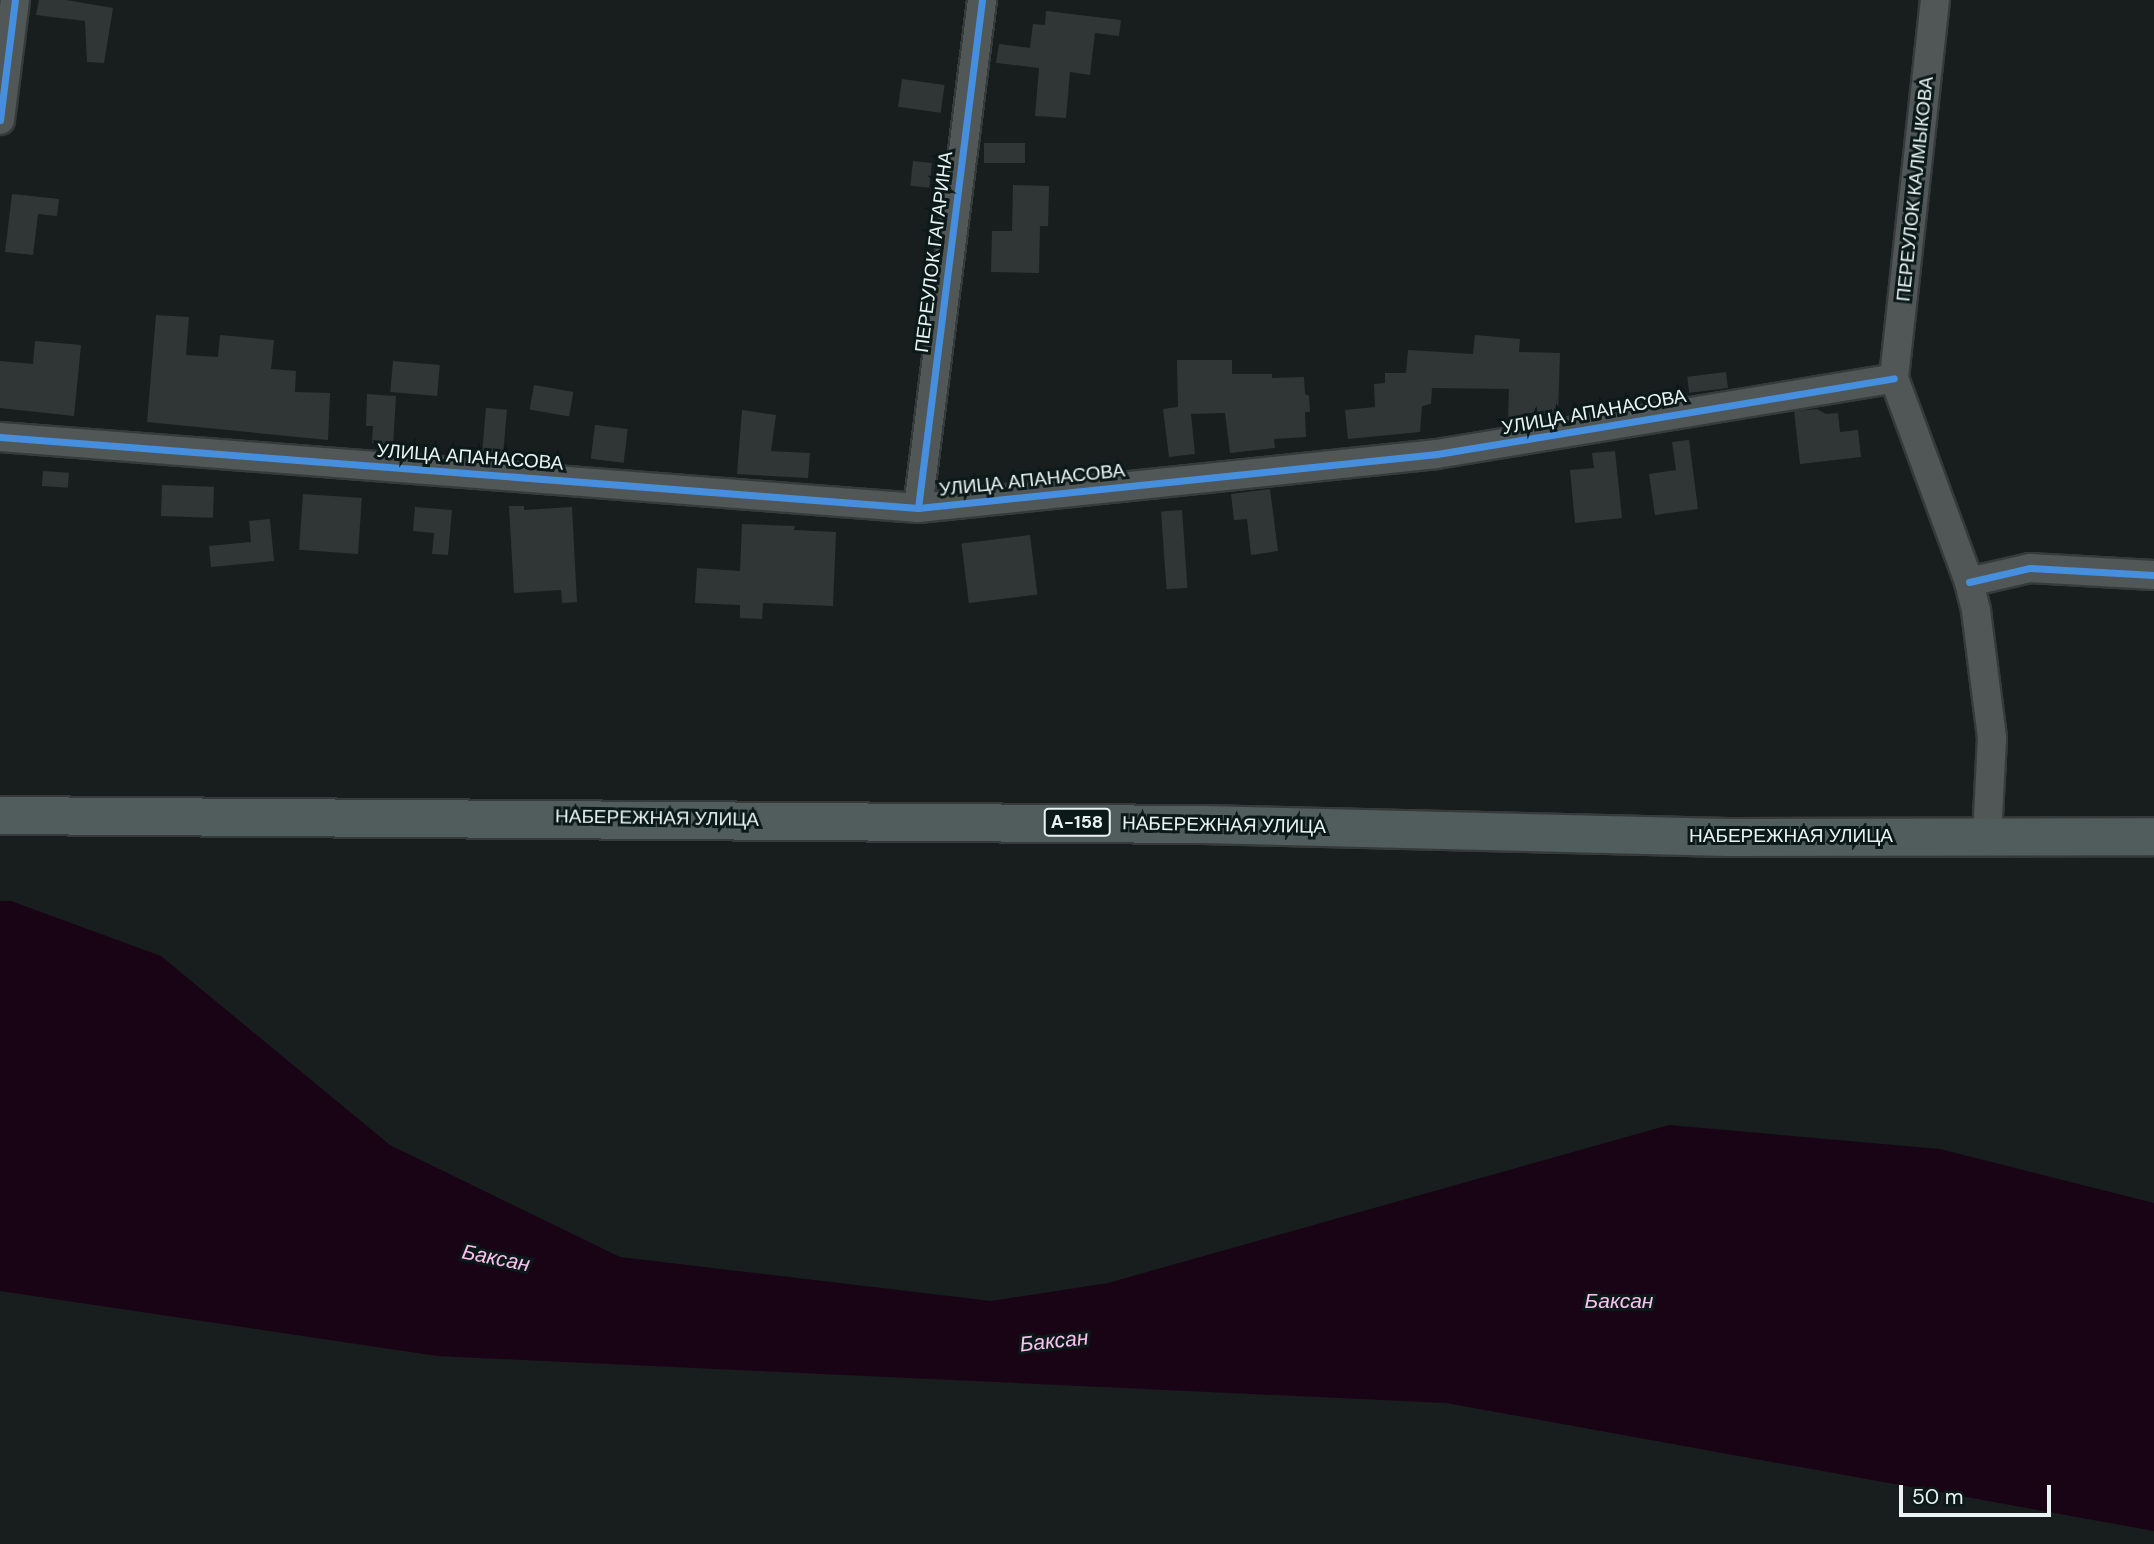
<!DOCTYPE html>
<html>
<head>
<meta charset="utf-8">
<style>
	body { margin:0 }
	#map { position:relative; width:2154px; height:1544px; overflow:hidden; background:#181e1e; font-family:"DM Sans",sans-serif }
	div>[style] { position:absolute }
	.water>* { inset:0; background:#190416 }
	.building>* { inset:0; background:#303636; transform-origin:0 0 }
	.roads { filter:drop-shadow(2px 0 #363a3a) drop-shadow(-2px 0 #363a3a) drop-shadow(0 2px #363a3a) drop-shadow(0 -2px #363a3a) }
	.minor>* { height:28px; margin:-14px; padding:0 14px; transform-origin:14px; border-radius:14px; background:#515756 }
	.major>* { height:37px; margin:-18.5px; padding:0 18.5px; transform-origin:18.5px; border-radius:18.5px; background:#515c5c }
	.cycleway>* { height:7px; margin:-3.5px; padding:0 3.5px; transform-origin:3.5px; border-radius:3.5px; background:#468fdf }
	span { translate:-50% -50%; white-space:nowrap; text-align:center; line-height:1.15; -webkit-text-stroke:6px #0b1919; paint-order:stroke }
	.shield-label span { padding:2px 5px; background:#0b1919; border:2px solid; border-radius:5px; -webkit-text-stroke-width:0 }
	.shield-label { font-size:18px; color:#eaf3f3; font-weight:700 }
	.street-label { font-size:19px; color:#eaf3f3 }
	.water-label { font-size:21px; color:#fec0ee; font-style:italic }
	.scale { position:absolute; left:1899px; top:1485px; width:152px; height:32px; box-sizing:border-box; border:4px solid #eaf3f3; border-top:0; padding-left:9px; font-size:21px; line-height:24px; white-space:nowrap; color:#eaf3f3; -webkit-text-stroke:5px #0b1919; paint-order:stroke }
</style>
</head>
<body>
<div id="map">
	<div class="water">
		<i style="clip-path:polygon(0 901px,11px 901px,161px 956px,390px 1145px,620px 1257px,991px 1301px,1108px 1283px,1669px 1125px,1940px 1149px,2154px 1203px,2154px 1531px,1446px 1403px,437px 1356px,0 1291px)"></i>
	</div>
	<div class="building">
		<i style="clip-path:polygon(39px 0,66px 0,113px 8px,104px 63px,87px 62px,85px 21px,36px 15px)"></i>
		<i style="clip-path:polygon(1046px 11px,1121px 20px,1119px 36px,1095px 33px,1090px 75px,1070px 72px,1066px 118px,1035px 116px,1039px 68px,996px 63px,999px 44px,1030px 48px,1033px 24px,1045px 25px)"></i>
		<i style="left:902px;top:79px;width:43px;height:28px;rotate:8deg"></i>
		<i style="left:984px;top:143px;width:41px;height:20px"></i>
		<i style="left:913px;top:161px;width:19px;height:25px;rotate:6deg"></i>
		<i style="clip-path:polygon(1013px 185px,1049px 186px,1048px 226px,1040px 226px,1039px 273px,991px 272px,992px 231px,1012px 231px)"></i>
		<i style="clip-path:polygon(12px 194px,59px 199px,57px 216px,38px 214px,33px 255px,5px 252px)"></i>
		<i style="clip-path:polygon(156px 315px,189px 317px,186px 355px,218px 357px,220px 335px,274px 340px,271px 369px,296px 371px,295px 392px,330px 393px,328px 440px,147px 422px)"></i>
		<i style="clip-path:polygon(1475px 335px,1520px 339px,1519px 352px,1560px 353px,1558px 414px,1524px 413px,1524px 420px,1508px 419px,1509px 389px,1432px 388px,1431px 404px,1422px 406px,1420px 432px,1348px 439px,1345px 410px,1375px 407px,1374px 384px,1385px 383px,1385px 373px,1406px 373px,1408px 350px,1473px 354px)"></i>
		<i style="clip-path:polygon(35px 341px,81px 345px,74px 416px,0 408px,0 361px,33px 364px)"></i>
		<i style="clip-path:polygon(1177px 360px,1232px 360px,1232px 374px,1272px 374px,1272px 378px,1304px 377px,1305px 394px,1309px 396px,1310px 412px,1305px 412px,1306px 437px,1274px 439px,1275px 448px,1230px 453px,1225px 413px,1191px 414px,1195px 454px,1169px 457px,1163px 409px,1178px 407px)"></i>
		<i style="left:393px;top:361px;width:47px;height:31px;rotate:5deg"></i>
		<i style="left:1726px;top:372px;width:16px;height:39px;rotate:83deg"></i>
		<i style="left:534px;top:385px;width:40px;height:25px;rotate:10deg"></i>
		<i style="clip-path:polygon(367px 394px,396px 396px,393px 445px,372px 443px,373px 426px,366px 426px)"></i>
		<i style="left:486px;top:408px;width:21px;height:44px;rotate:5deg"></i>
		<i style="clip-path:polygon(1817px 409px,1826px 414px,1838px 413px,1840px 432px,1858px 430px,1861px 457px,1800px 464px,1794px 411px)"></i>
		<i style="clip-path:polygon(742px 410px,776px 415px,771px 451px,810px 453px,808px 478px,737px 474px)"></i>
		<i style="left:595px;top:425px;width:33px;height:34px;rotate:7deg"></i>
		<i style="clip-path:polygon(1689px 440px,1698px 509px,1655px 515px,1649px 474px,1676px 470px,1672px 442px)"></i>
		<i style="clip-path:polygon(1615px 451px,1622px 518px,1575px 523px,1570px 470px,1594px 468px,1592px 453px)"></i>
		<i style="left:43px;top:471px;width:26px;height:15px;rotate:4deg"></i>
		<i style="left:162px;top:485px;width:52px;height:31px;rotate:2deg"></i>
		<i style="clip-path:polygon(1270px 489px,1278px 551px,1251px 555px,1247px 519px,1234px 520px,1231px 494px)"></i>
		<i style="left:303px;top:494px;width:59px;height:56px;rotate:4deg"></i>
		<i style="clip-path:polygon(509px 506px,524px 506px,524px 510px,572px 507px,577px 602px,562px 603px,561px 590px,514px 593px)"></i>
		<i style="clip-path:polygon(415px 507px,452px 510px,448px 555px,432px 554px,434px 533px,413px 531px)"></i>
		<i style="left:1182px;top:510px;width:78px;height:21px;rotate:86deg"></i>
		<i style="clip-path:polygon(270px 519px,274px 561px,211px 567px,209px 546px,251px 542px,249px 521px)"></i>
		<i style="clip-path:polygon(742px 524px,795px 526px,794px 530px,836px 532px,833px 606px,763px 603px,762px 619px,740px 618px,740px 605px,695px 603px,697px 568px,740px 571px)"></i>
		<i style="left:1030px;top:535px;width:60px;height:69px;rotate:83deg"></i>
	</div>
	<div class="roads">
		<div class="minor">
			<i style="left:1935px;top:0;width:380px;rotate:96.2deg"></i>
			<i style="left:1894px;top:378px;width:217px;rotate:69.8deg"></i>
			<i style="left:1969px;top:582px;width:30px;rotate:76deg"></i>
			<i style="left:1976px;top:611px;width:128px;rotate:82.8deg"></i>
			<i style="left:1992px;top:738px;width:98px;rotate:92.9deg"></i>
			<i style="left:0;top:120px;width:121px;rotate:-82.9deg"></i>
			<i style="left:0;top:437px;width:921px;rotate:4.42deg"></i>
			<i style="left:918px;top:508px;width:522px;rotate:-5.94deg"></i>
			<i style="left:1437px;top:454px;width:463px;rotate:-9.4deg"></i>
			<i style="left:918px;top:508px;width:512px;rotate:-82.82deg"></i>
			<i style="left:1969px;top:582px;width:63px;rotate:-12.9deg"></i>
			<i style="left:2030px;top:568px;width:124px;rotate:3.2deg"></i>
		</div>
		<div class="major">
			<i style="left:0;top:815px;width:1203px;rotate:0.43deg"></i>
			<i style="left:1203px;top:824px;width:525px;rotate:1.42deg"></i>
			<i style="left:1728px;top:837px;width:426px;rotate:-0.1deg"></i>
		</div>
	</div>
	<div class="cycleway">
		<i style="left:0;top:120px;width:121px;rotate:-82.9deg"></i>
		<i style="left:0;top:437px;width:921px;rotate:4.42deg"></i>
		<i style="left:918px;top:508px;width:522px;rotate:-5.94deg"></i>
		<i style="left:1437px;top:454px;width:463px;rotate:-9.4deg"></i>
		<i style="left:918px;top:508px;width:512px;rotate:-82.82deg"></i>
		<i style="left:1969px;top:582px;width:63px;rotate:-12.9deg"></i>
		<i style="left:2030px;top:568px;width:124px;rotate:3.2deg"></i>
	</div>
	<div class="shield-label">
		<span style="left:1077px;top:822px">А-158</span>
	</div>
	<div class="street-label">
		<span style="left:1915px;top:189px;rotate:-84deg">ПЕРЕУЛОК КАЛМЫКОВА</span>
		<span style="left:934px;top:252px;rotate:-83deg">ПЕРЕУЛОК ГАГАРИНА</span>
		<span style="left:1594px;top:412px;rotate:-10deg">УЛИЦА АПАНАСОВА</span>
		<span style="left:470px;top:457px;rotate:4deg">УЛИЦА АПАНАСОВА</span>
		<span style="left:1032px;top:480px;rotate:-6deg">УЛИЦА АПАНАСОВА</span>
		<span style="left:657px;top:818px;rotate:1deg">НАБЕРЕЖНАЯ УЛИЦА</span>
		<span style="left:1224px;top:825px;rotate:1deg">НАБЕРЕЖНАЯ УЛИЦА</span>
		<span style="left:1791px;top:836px">НАБЕРЕЖНАЯ УЛИЦА</span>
	</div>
	<div class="water-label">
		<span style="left:496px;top:1258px;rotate:11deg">Баксан</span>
		<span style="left:1619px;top:1301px">Баксан</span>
		<span style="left:1054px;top:1341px;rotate:-6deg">Баксан</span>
	</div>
	<div class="scale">50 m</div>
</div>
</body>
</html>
